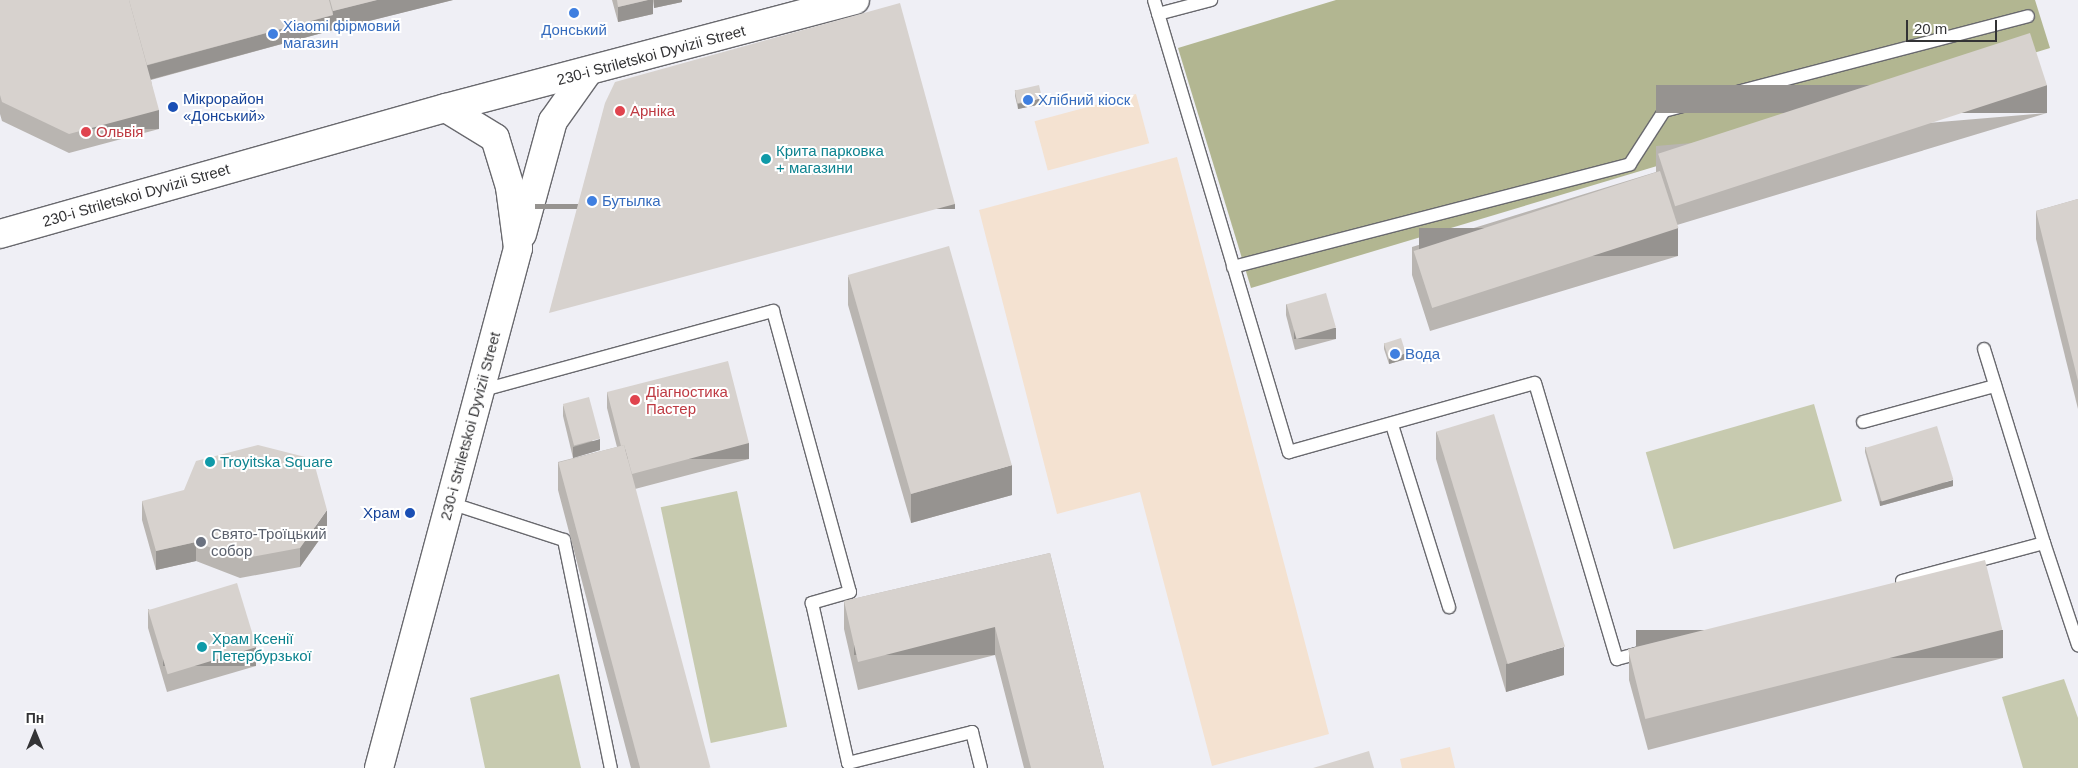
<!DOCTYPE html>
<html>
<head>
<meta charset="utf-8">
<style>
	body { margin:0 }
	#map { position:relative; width:2078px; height:768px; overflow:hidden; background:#efeff5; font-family:Helvetica,sans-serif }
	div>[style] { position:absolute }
	.industrial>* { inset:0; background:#f4e2d1; transform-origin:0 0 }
	.green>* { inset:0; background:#c7caaf; transform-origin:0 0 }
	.forest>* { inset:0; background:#b2b691 }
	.roads { filter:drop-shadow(1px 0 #69696e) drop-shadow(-1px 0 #69696e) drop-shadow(0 1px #69696e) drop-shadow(0 -1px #69696e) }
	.service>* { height:12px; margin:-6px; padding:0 6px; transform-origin:6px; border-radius:6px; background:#fff }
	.tertiary>* { height:28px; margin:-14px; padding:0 14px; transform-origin:14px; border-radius:14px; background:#fff }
	.wall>* { inset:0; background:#b9b5b1 }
	.shaded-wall>* { inset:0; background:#969390; transform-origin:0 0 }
	.building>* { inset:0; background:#d7d2ce; transform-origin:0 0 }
	.dots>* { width:14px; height:14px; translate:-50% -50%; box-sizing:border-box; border:2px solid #fff; border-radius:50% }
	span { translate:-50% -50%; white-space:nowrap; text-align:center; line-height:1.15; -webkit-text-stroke:4px #fff; paint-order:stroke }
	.shop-label { font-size:15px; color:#366cbe }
	.left { translate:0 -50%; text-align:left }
	.street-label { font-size:15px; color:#333335 }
	.transit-label { font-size:15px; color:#164399 }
	.right { translate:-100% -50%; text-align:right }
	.health-label { font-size:15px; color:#be3a42 }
	.culture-label { font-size:15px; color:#0d838f }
	.worship-label { font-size:15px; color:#5b616d }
	.north { position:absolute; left:10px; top:708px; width:50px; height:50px; -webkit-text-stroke:4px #fff; paint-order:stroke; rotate:0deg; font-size:14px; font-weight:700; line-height:20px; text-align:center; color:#333335 }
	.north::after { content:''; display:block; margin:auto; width:18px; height:22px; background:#333335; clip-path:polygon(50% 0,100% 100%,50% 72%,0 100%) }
	.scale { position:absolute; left:1906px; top:20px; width:91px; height:22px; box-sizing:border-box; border:2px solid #333335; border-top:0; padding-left:6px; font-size:15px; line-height:18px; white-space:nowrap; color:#333335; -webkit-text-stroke:4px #fff; paint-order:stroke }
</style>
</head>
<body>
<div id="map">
	<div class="industrial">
		<i style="left:1136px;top:94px;width:51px;height:105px;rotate:75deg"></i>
		<i style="clip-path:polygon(1177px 157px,1329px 734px,1212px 766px,1140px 492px,1057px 514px,979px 210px)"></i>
		<i style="clip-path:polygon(1450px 747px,1455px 768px,1402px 768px,1400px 759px)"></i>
	</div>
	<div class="green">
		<i style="left:1814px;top:404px;width:101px;height:175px;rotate:74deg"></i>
		<i style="left:737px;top:491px;width:241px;height:78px;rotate:78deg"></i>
		<i style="clip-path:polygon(559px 674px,581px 768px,485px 768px,470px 698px)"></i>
		<i style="clip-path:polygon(2064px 679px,2078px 718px,2078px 768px,2023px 768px,2002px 697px)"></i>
	</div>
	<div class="forest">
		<i style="clip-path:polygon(1336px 0,2035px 0,2050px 48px,1251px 288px,1178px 48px)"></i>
	</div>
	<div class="roads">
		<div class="service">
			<i style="left:1154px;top:0;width:472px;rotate:73.4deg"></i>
			<i style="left:1289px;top:452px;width:255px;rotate:-15.7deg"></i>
			<i style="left:1535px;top:383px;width:288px;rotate:73.5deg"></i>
			<i style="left:1617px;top:659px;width:30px;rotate:-15deg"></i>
			<i style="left:1158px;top:14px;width:55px;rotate:-14.8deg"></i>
			<i style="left:1233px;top:267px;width:410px;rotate:-14.5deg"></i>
			<i style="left:1630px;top:164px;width:63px;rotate:-57.3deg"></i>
			<i style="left:1664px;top:111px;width:376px;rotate:-14.6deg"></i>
			<i style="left:1984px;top:349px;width:203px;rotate:72.8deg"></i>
			<i style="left:480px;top:391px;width:304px;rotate:-15.3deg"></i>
			<i style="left:773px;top:311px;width:291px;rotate:74.7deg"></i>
			<i style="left:850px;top:592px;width:40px;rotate:164deg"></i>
			<i style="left:812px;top:603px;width:164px;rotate:77.3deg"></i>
			<i style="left:848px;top:763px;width:128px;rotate:-14deg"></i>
			<i style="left:972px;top:732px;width:37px;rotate:76deg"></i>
			<i style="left:1863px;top:422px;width:137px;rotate:-15.3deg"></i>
			<i style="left:1392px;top:425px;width:191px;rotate:72.6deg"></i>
			<i style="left:450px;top:503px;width:120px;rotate:18deg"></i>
			<i style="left:564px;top:540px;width:233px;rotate:78.4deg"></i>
			<i style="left:1902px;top:581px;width:147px;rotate:-15deg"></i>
			<i style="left:2044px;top:543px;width:108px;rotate:71.6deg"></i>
		</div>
		<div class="tertiary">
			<i style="left:0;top:234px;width:463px;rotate:-15.8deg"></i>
			<i style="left:446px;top:108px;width:423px;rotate:-14.8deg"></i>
			<i style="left:522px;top:234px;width:117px;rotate:-74.7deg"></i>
			<i style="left:553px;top:121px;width:59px;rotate:-54.7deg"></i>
			<i style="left:379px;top:768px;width:538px;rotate:-75.03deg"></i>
			<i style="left:518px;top:248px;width:62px;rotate:-97.5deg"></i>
			<i style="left:510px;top:187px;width:51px;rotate:-107deg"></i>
			<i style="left:495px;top:138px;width:57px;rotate:-148.5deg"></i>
		</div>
	</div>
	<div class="wall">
		<i style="clip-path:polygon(0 0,453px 0,333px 30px,151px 80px,159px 129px,69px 153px,2px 121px,0 114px)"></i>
		<i style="clip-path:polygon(612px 0,682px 0,682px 2px,654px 8px,653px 1px,653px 14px,618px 22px)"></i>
		<i style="clip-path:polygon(1015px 90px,1042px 104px,1018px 109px,1015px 96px)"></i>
		<i style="clip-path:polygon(2047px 113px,1677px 225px,1678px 256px,1430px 331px,1412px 275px,1412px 247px,1656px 172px,1656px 146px)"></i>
		<i style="clip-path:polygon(2078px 199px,2078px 409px,2036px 239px,2036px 211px)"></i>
		<i style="clip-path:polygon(848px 276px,1012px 495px,911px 523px,848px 305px)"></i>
		<i style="clip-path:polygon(1286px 304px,1336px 339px,1295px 350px,1286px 315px)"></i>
		<i style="clip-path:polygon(1384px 343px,1406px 359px,1389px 364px,1384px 349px)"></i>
		<i style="clip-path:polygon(607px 392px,749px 459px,635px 489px,709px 768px,631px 768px,558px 490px,558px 462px,617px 447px,607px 408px)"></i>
		<i style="clip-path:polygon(563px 405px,600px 450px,573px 458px,563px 416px)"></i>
		<i style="clip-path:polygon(1436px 431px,1564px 675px,1506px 692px,1436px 459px)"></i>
		<i style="clip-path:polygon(1865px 447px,1953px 486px,1880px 506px,1865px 452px)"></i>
		<i style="clip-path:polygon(142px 501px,327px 529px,300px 567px,240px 578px,196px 561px,156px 570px,142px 520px)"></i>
		<i style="clip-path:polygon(1050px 553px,1104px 768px,1024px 768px,995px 655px,858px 690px,844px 629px,844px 601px)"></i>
		<i style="clip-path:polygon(148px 609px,256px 666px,167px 692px,148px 628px)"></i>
		<i style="clip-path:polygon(1629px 652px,2003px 658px,1648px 750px,1629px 680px)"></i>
	</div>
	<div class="shaded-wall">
		<i style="clip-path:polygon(377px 0,453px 0,333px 30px,145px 81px,145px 66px,333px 15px,333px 11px)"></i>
		<i style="clip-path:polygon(648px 0,653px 0,653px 14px,618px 22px,618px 7px)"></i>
		<i style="clip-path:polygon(654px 0,682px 0,682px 2px,654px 8px)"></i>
		<i style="left:2047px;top:85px;width:28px;height:391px;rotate:90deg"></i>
		<i style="clip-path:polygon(1042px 98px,1042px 104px,1018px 109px,1018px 104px)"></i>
		<i style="left:159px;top:110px;width:19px;height:93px;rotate:90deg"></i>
		<i style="left:955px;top:204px;width:5px;height:420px;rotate:90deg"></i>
		<i style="left:1678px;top:228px;width:28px;height:259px;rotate:90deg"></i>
		<i style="left:1336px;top:328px;width:11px;height:42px;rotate:90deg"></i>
		<i style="clip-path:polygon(1406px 353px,1406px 359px,1389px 364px,1389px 359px)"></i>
		<i style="clip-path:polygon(600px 439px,600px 450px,573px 458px,573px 447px)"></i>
		<i style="left:749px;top:443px;width:16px;height:124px;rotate:90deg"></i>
		<i style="clip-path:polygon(1012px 465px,1012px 495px,911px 523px,911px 494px)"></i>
		<i style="clip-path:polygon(1953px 480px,1953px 486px,1880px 506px,1880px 501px)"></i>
		<i style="clip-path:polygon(327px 510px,327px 529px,300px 567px,300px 548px)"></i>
		<i style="clip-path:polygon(196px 542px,196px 561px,156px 570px,156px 551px)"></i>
		<i style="left:995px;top:627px;width:28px;height:141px;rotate:90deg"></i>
		<i style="left:2003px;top:630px;width:28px;height:367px;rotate:90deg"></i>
		<i style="left:256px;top:647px;width:19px;height:93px;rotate:90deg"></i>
		<i style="clip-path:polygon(1564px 647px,1564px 675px,1506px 692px,1506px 664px)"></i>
	</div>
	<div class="building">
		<i style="clip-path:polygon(0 0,129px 0,159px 110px,69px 134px,2px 102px,0 95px)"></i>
		<i style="clip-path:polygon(129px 0,329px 0,333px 15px,147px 65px)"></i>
		<i style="clip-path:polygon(330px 0,377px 0,333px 11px)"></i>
		<i style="clip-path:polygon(617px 0,648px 0,618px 7px)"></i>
		<i style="clip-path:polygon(900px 3px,955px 204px,549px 313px,605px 103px,615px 82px)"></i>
		<i style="left:2030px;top:33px;width:55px;height:391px;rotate:72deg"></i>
		<i style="left:1039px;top:85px;width:13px;height:25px;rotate:77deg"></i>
		<i style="left:1660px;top:171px;width:60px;height:259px;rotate:72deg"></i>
		<i style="clip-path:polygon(2078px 199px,2078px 381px,2036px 211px)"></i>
		<i style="left:949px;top:246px;width:228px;height:105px;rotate:74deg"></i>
		<i style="left:1326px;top:293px;width:36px;height:41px;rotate:74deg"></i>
		<i style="left:1401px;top:338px;width:16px;height:18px;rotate:72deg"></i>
		<i style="clip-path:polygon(728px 361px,749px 443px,632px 474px,624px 445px,621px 446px,607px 392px)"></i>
		<i style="left:589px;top:397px;width:43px;height:27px;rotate:75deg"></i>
		<i style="left:1494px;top:414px;width:243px;height:60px;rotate:73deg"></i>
		<i style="left:1937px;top:426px;width:56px;height:75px;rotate:73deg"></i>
		<i style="clip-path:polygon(258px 445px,313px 459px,327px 510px,300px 548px,240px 559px,196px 542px,156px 551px,142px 501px,184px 490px,196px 461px)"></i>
		<i style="left:624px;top:445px;width:334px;height:68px;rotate:75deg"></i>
		<i style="clip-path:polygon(1050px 553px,1104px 768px,1031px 768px,995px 627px,858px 662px,844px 601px)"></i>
		<i style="left:1985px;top:560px;width:72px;height:368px;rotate:76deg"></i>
		<i style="left:237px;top:583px;width:67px;height:93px;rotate:73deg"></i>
		<i style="clip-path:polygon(1369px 751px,1374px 768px,1313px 768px)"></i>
	</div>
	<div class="dots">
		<i style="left:574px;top:13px;background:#3f7fe0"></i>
		<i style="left:273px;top:34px;background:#3f7fe0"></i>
		<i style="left:1028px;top:100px;background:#3f7fe0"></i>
		<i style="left:173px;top:107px;background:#1a4fb4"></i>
		<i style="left:620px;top:111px;background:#e0444e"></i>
		<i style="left:86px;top:132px;background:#e0444e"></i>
		<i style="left:766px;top:159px;background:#0f9aa8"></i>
		<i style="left:592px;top:201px;background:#3f7fe0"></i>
		<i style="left:1395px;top:354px;background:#3f7fe0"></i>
		<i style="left:635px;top:400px;background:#e0444e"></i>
		<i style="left:210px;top:462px;background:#0f9aa8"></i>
		<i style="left:410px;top:513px;background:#1a4fb4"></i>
		<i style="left:201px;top:542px;background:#6b7280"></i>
		<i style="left:202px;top:647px;background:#0f9aa8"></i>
	</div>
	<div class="shop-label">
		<span class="left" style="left:283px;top:34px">Xiaomi фірмовий<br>магазин</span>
		<span style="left:574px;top:30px">Донський</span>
		<span class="left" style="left:1038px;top:100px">Хлібний кіоск</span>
		<span class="left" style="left:602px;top:201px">Бутылка</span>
		<span class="left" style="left:1405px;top:354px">Вода</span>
	</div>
	<div class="street-label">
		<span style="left:651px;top:55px;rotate:-15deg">230-i Striletskoi Dyvizii Street</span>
		<span style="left:136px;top:195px;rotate:-16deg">230-i Striletskoi Dyvizii Street</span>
		<span style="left:470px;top:426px;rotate:-75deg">230-i Striletskoi Dyvizii Street</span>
	</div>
	<div class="transit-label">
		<span class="left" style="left:183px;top:107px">Мікрорайон<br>«Донський»</span>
		<span class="right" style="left:400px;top:513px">Храм</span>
	</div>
	<div class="health-label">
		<span class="left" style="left:630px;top:111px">Арніка</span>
		<span class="left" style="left:96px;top:132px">Ольвія</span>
		<span class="left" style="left:646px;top:400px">Діагностика<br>Пастер</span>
	</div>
	<div class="culture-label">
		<span class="left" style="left:776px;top:159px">Крита парковка<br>+ магазини</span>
		<span class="left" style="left:220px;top:462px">Troyitska Square</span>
		<span class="left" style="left:212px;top:647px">Храм Ксенії<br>Петербурзької</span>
	</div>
	<div class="worship-label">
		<span class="left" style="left:211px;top:542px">Свято-Троїцький<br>собор</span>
	</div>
	<div class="north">Пн</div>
	<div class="scale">20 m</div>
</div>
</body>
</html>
